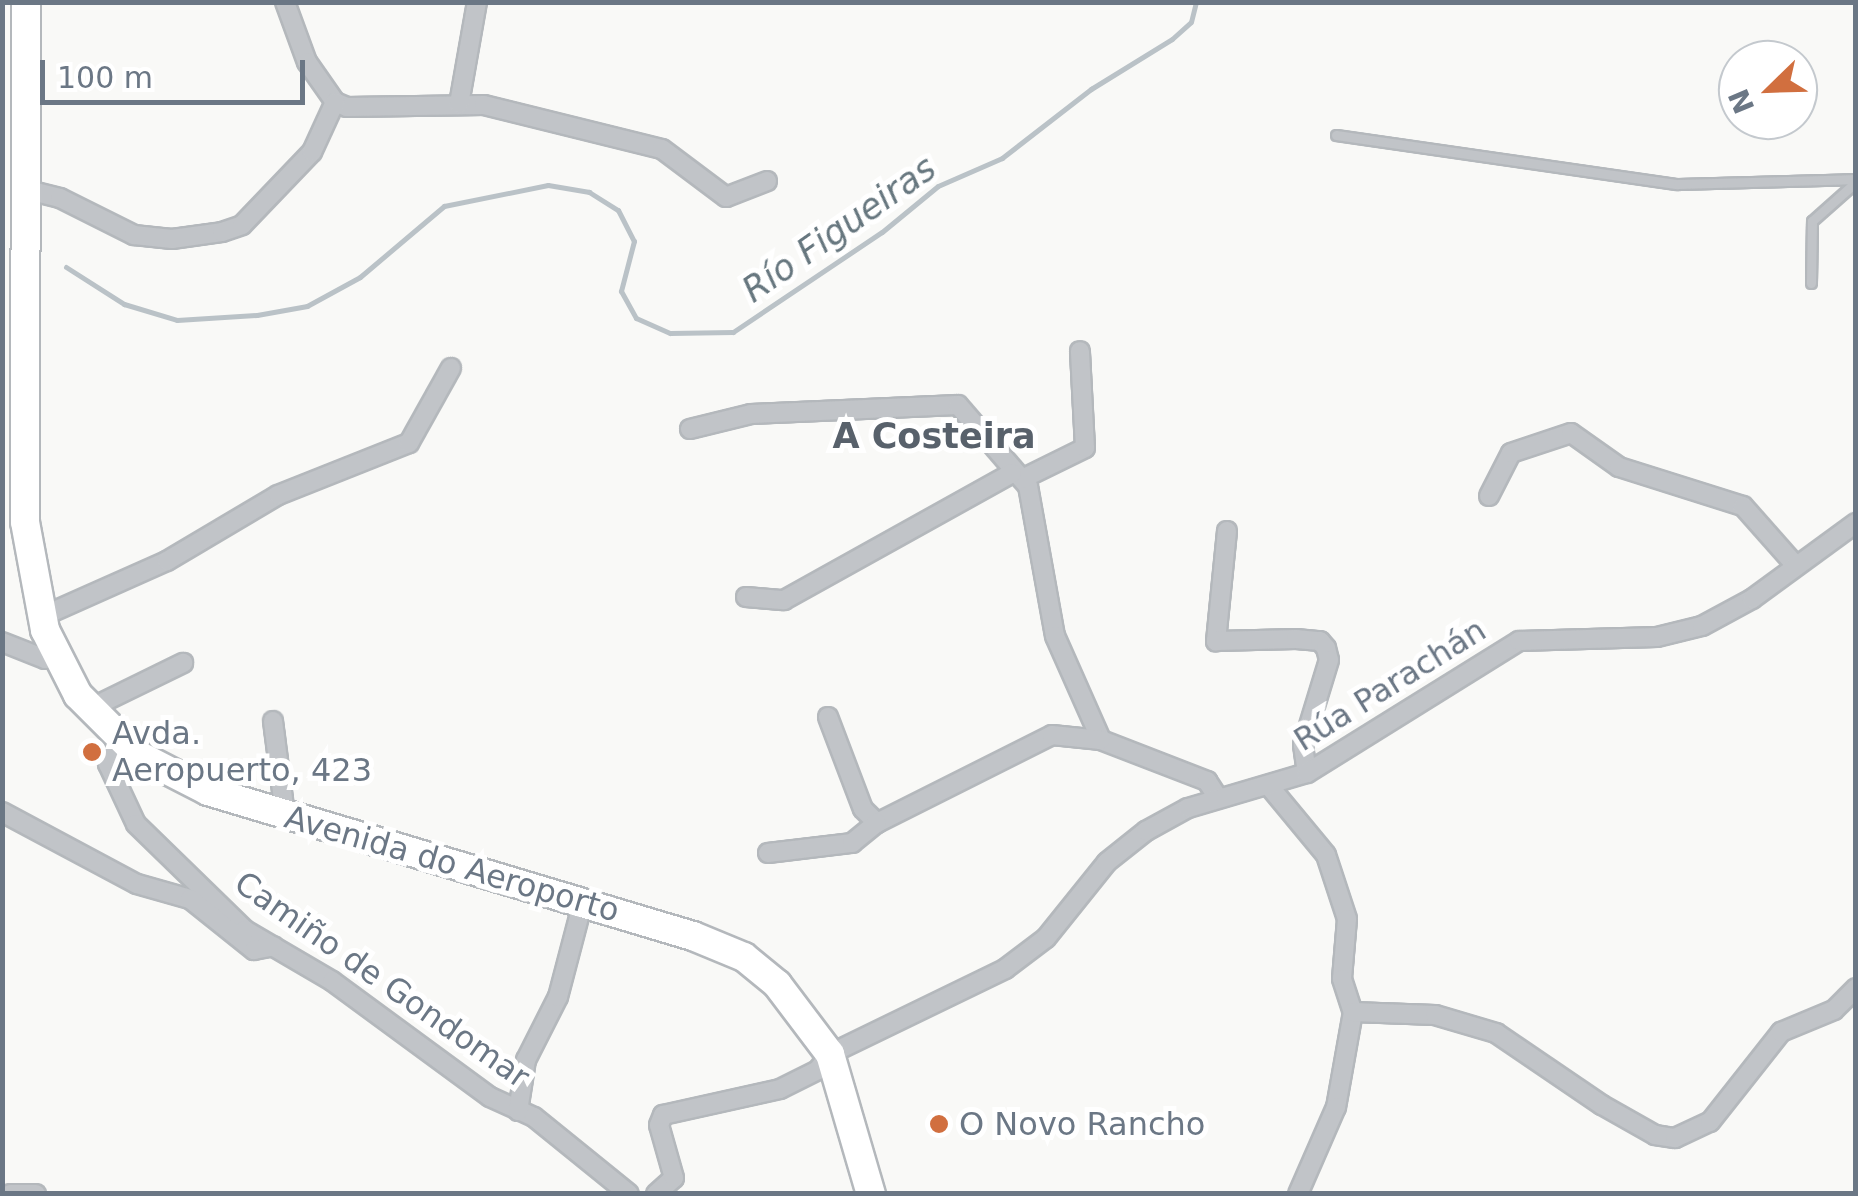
<!DOCTYPE html>
<html>
<head>
<meta charset="utf-8">
<style>
	body { margin:0 }
	#map { position:relative; width:1858px; height:1196px; overflow:hidden; background:#f9f9f7; font-family:"DejaVu Sans",sans-serif }
	div>[style] { position:absolute }
	.stream>* { height:5px; margin:-2.5px; padding:0 2.5px; transform-origin:2.5px; border-radius:2.5px; background:#bac2c7 }
	.roads { filter:drop-shadow(2px 0 #b4b8bc) drop-shadow(-2px 0 #b4b8bc) drop-shadow(0 2px #b4b8bc) drop-shadow(0 -2px #b4b8bc) }
	.lane>* { height:9px; margin:-4.5px; padding:0 4.5px; transform-origin:4.5px; border-radius:4.5px; background:#c1c4c8 }
	.street>* { height:18px; margin:-9px; padding:0 9px; transform-origin:9px; border-radius:9px; background:#c1c4c8 }
	.primary>* { height:28px; margin:-14px; padding:0 14px; transform-origin:14px; border-radius:14px; background:#fff }
	.dots>* { width:28px; height:28px; translate:-50% -50%; box-sizing:border-box; border:5px solid #fff; border-radius:50% }
	span { translate:-50% -50%; white-space:nowrap; text-align:center; line-height:1.15; -webkit-text-stroke:10px #fff; paint-order:stroke }
	.street-label { font-size:32px; color:#6b7785 }
	.poi-label { font-size:32px; color:#6b7785 }
	.left { translate:0 -50%; text-align:left }
	.water-label { font-size:35px; color:#67777f; font-style:italic }
	.neighbourhood-label { font-size:35px; color:#58616b; font-weight:700 }
	.frame { position:absolute; inset:0; border:5px solid #6b7785; pointer-events:none }
	.north { position:absolute; left:1718px; top:40px; width:100px; height:100px; box-sizing:border-box; background:#fff; border:2px solid #c4c9ce; border-radius:50%; rotate:247deg; font-size:28px; font-weight:700; line-height:40px; text-align:center; color:#6b7785 }
	.north::after { content:''; display:block; margin:auto; width:35px; height:45px; background:#d16f3f; clip-path:polygon(50% 0,100% 100%,50% 72%,0 100%) }
	.scale { position:absolute; left:40px; top:60px; width:265px; height:45px; box-sizing:border-box; border:5px solid #6b7785; border-top:0; padding-left:12px; font-size:30px; line-height:35px; white-space:nowrap; color:#6b7785; -webkit-text-stroke:8px #fff; paint-order:stroke }
</style>
</head>
<body>
<div id="map">
	<div class="stream">
		<i style="left:66px;top:267px;width:69px;rotate:32.5deg"></i>
		<i style="left:124px;top:304px;width:55px;rotate:16.8deg"></i>
		<i style="left:177px;top:320px;width:80px;rotate:-3.6deg"></i>
		<i style="left:257px;top:315px;width:51px;rotate:-10.2deg"></i>
		<i style="left:307px;top:306px;width:60px;rotate:-28.7deg"></i>
		<i style="left:360px;top:277px;width:110px;rotate:-40.2deg"></i>
		<i style="left:444px;top:206px;width:106px;rotate:-11.4deg"></i>
		<i style="left:548px;top:185px;width:42px;rotate:9.7deg"></i>
		<i style="left:589px;top:192px;width:34px;rotate:32deg"></i>
		<i style="left:618px;top:210px;width:35px;rotate:63deg"></i>
		<i style="left:634px;top:241px;width:52px;rotate:104.6deg"></i>
		<i style="left:621px;top:291px;width:31px;rotate:61deg"></i>
		<i style="left:636px;top:318px;width:37px;rotate:24deg"></i>
		<i style="left:670px;top:333px;width:63px;rotate:-0.9deg"></i>
		<i style="left:733px;top:332px;width:179px;rotate:-33.9deg"></i>
		<i style="left:882px;top:232px;width:72px;rotate:-39.4deg"></i>
		<i style="left:938px;top:186px;width:70px;rotate:-23.6deg"></i>
		<i style="left:1002px;top:158px;width:113px;rotate:-37.8deg"></i>
		<i style="left:1091px;top:89px;width:95px;rotate:-31.7deg"></i>
		<i style="left:1172px;top:39px;width:25px;rotate:-42deg"></i>
		<i style="left:1191px;top:22px;width:21px;rotate:-76deg"></i>
	</div>
	<div class="roads">
		<div class="lane">
			<i style="left:1336px;top:135px;width:345px;rotate:8.2deg"></i>
			<i style="left:1678px;top:184px;width:178px;rotate:-1.6deg"></i>
			<i style="left:1811px;top:283px;width:62px;rotate:-89.1deg"></i>
			<i style="left:1812px;top:221px;width:59px;rotate:-41.6deg"></i>
		</div>
		<div class="street">
			<i style="left:285px;top:2px;width:64px;rotate:69.9deg"></i>
			<i style="left:307px;top:62px;width:49px;rotate:55deg"></i>
			<i style="left:335px;top:102px;width:13px;rotate:23deg"></i>
			<i style="left:347px;top:107px;width:137px;rotate:-0.8deg"></i>
			<i style="left:484px;top:105px;width:183px;rotate:13.9deg"></i>
			<i style="left:662px;top:149px;width:80px;rotate:36.9deg"></i>
			<i style="left:726px;top:197px;width:44px;rotate:-21.3deg"></i>
			<i style="left:459px;top:104px;width:104px;rotate:-80deg"></i>
			<i style="left:24px;top:189px;width:37px;rotate:14deg"></i>
			<i style="left:60px;top:198px;width:83px;rotate:26.6deg"></i>
			<i style="left:134px;top:235px;width:38px;rotate:6deg"></i>
			<i style="left:172px;top:239px;width:50px;rotate:-8deg"></i>
			<i style="left:222px;top:232px;width:21px;rotate:-19deg"></i>
			<i style="left:242px;top:225px;width:101px;rotate:-46.2deg"></i>
			<i style="left:312px;top:152px;width:55px;rotate:-65.3deg"></i>
			<i style="left:690px;top:429px;width:63px;rotate:-13.8deg"></i>
			<i style="left:751px;top:414px;width:207px;rotate:-2.5deg"></i>
			<i style="left:958px;top:405px;width:107px;rotate:49.2deg"></i>
			<i style="left:1028px;top:486px;width:152px;rotate:79.8deg"></i>
			<i style="left:1055px;top:636px;width:114px;rotate:66.1deg"></i>
			<i style="left:1101px;top:740px;width:114px;rotate:21.1deg"></i>
			<i style="left:1207px;top:781px;width:20px;rotate:57deg"></i>
			<i style="left:1022px;top:479px;width:70px;rotate:-26.2deg"></i>
			<i style="left:1085px;top:448px;width:97px;rotate:-93deg"></i>
			<i style="left:1489px;top:496px;width:48px;rotate:-62.9deg"></i>
			<i style="left:1511px;top:453px;width:63px;rotate:-18.4deg"></i>
			<i style="left:1571px;top:433px;width:59px;rotate:35.3deg"></i>
			<i style="left:1619px;top:467px;width:130px;rotate:17.5deg"></i>
			<i style="left:1743px;top:506px;width:80px;rotate:48.5deg"></i>
			<i style="left:1227px;top:531px;width:111px;rotate:95.7deg"></i>
			<i style="left:1216px;top:641px;width:80px;rotate:-1.4deg"></i>
			<i style="left:1296px;top:639px;width:24px;rotate:5deg"></i>
			<i style="left:1320px;top:641px;width:9px;rotate:49deg"></i>
			<i style="left:1326px;top:648px;width:12px;rotate:76deg"></i>
			<i style="left:1329px;top:660px;width:89px;rotate:107deg"></i>
			<i style="left:1303px;top:745px;width:28px;rotate:82deg"></i>
			<i style="left:746px;top:597px;width:38px;rotate:5deg"></i>
			<i style="left:784px;top:600px;width:261px;rotate:-29.1deg"></i>
			<i style="left:41px;top:617px;width:138px;rotate:-24deg"></i>
			<i style="left:167px;top:561px;width:129px;rotate:-30.7deg"></i>
			<i style="left:278px;top:495px;width:141px;rotate:-21.7deg"></i>
			<i style="left:409px;top:443px;width:86px;rotate:-60.8deg"></i>
			<i style="left:2px;top:642px;width:46px;rotate:21.6deg"></i>
			<i style="left:45px;top:659px;width:11px;rotate:-22deg"></i>
			<i style="left:89px;top:709px;width:105px;rotate:-26.1deg"></i>
			<i style="left:828px;top:717px;width:98px;rotate:69.2deg"></i>
			<i style="left:863px;top:809px;width:20px;rotate:45deg"></i>
			<i style="left:877px;top:823px;width:196px;rotate:-26.7deg"></i>
			<i style="left:1052px;top:735px;width:49px;rotate:5.8deg"></i>
			<i style="left:273px;top:721px;width:95px;rotate:82.7deg"></i>
			<i style="left:120px;top:741px;width:26px;rotate:118deg"></i>
			<i style="left:108px;top:764px;width:66px;rotate:65deg"></i>
			<i style="left:136px;top:824px;width:152px;rotate:44.2deg"></i>
			<i style="left:245px;top:930px;width:101px;rotate:30.4deg"></i>
			<i style="left:332px;top:981px;width:196px;rotate:36.3deg"></i>
			<i style="left:490px;top:1097px;width:48px;rotate:24.4deg"></i>
			<i style="left:534px;top:1117px;width:122px;rotate:39deg"></i>
			<i style="left:1269px;top:786px;width:89px;rotate:50.4deg"></i>
			<i style="left:1326px;top:855px;width:67px;rotate:71.8deg"></i>
			<i style="left:1347px;top:919px;width:60px;rotate:94.8deg"></i>
			<i style="left:1342px;top:979px;width:35px;rotate:72deg"></i>
			<i style="left:1353px;top:1012px;width:97px;rotate:100.1deg"></i>
			<i style="left:1336px;top:1107px;width:95px;rotate:113.6deg"></i>
			<i style="left:2px;top:812px;width:153px;rotate:28.1deg"></i>
			<i style="left:137px;top:884px;width:55px;rotate:15.8deg"></i>
			<i style="left:190px;top:899px;width:82px;rotate:38.6deg"></i>
			<i style="left:254px;top:950px;width:20px;rotate:-11deg"></i>
			<i style="left:768px;top:853px;width:85px;rotate:-6.8deg"></i>
			<i style="left:852px;top:843px;width:32px;rotate:-39deg"></i>
			<i style="left:1353px;top:1012px;width:82px;rotate:2.1deg"></i>
			<i style="left:1435px;top:1015px;width:64px;rotate:16.4deg"></i>
			<i style="left:1496px;top:1033px;width:128px;rotate:34.2deg"></i>
			<i style="left:1602px;top:1105px;width:61px;rotate:29.5deg"></i>
			<i style="left:1655px;top:1135px;width:20px;rotate:9deg"></i>
			<i style="left:1675px;top:1138px;width:38px;rotate:-25deg"></i>
			<i style="left:1710px;top:1122px;width:115px;rotate:-51.7deg"></i>
			<i style="left:1781px;top:1032px;width:57px;rotate:-22.5deg"></i>
			<i style="left:1834px;top:1010px;width:31px;rotate:-45deg"></i>
			<i style="left:518px;top:1111px;width:52px;rotate:-81.1deg"></i>
			<i style="left:526px;top:1060px;width:71px;rotate:-63.1deg"></i>
			<i style="left:558px;top:997px;width:98px;rotate:-75.3deg"></i>
			<i style="left:10px;top:1194px;width:26px"></i>
			<i style="left:656px;top:1194px;width:24px;rotate:-42deg"></i>
			<i style="left:674px;top:1178px;width:55px;rotate:-105.8deg"></i>
			<i style="left:659px;top:1125px;width:11px;rotate:-68deg"></i>
			<i style="left:663px;top:1115px;width:120px;rotate:-12.5deg"></i>
			<i style="left:780px;top:1089px;width:42px;rotate:-26.6deg"></i>
			<i style="left:818px;top:1070px;width:20px;rotate:-53deg"></i>
			<i style="left:830px;top:1054px;width:195px;rotate:-25.9deg"></i>
			<i style="left:1005px;top:969px;width:51px;rotate:-37.1deg"></i>
			<i style="left:1046px;top:938px;width:97px;rotate:-51.2deg"></i>
			<i style="left:1107px;top:862px;width:50px;rotate:-38.5deg"></i>
			<i style="left:1146px;top:831px;width:48px;rotate:-28.7deg"></i>
			<i style="left:1188px;top:808px;width:124px;rotate:-16.4deg"></i>
			<i style="left:1307px;top:773px;width:250px;rotate:-31.9deg"></i>
			<i style="left:1519px;top:641px;width:138px;rotate:-1.7deg"></i>
			<i style="left:1657px;top:637px;width:46px;rotate:-13.7deg"></i>
			<i style="left:1702px;top:626px;width:57px;rotate:-28.4deg"></i>
			<i style="left:1752px;top:599px;width:129px;rotate:-36.2deg"></i>
		</div>
		<div class="primary">
			<i style="left:26px;top:2px;width:520px;rotate:90.11deg"></i>
			<i style="left:25px;top:522px;width:110px;rotate:79.5deg"></i>
			<i style="left:45px;top:630px;width:73px;rotate:63.1deg"></i>
			<i style="left:78px;top:695px;width:85px;rotate:45deg"></i>
			<i style="left:138px;top:755px;width:79px;rotate:27.2deg"></i>
			<i style="left:208px;top:791px;width:506px;rotate:16.65deg"></i>
			<i style="left:693px;top:936px;width:55px;rotate:22.4deg"></i>
			<i style="left:744px;top:957px;width:43px;rotate:39.3deg"></i>
			<i style="left:777px;top:984px;width:88px;rotate:52.9deg"></i>
			<i style="left:830px;top:1054px;width:146px;rotate:73.7deg"></i>
		</div>
	</div>
	<div class="dots">
		<i style="left:92px;top:752px;background:#d16f3f"></i>
		<i style="left:939px;top:1124px;background:#d16f3f"></i>
	</div>
	<div class="street-label">
		<span style="left:1390px;top:685px;rotate:-32deg">Rúa Parachán</span>
		<span style="left:452px;top:864px;rotate:16deg">Avenida do Aeroporto</span>
		<span style="left:382px;top:980px;rotate:35deg">Camiño de Gondomar</span>
	</div>
	<div class="poi-label">
		<span class="left" style="left:112px;top:752px">Avda.<br>Aeropuerto, 423</span>
		<span class="left" style="left:959px;top:1124px">O Novo Rancho</span>
	</div>
	<div class="water-label">
		<span style="left:839px;top:229px;rotate:-35deg">Río Figueiras</span>
	</div>
	<div class="neighbourhood-label">
		<span style="left:934px;top:436px">A Costeira</span>
	</div>
	<div class="frame"></div>
	<div class="north">N</div>
	<div class="scale">100 m</div>
</div>
</body>
</html>
